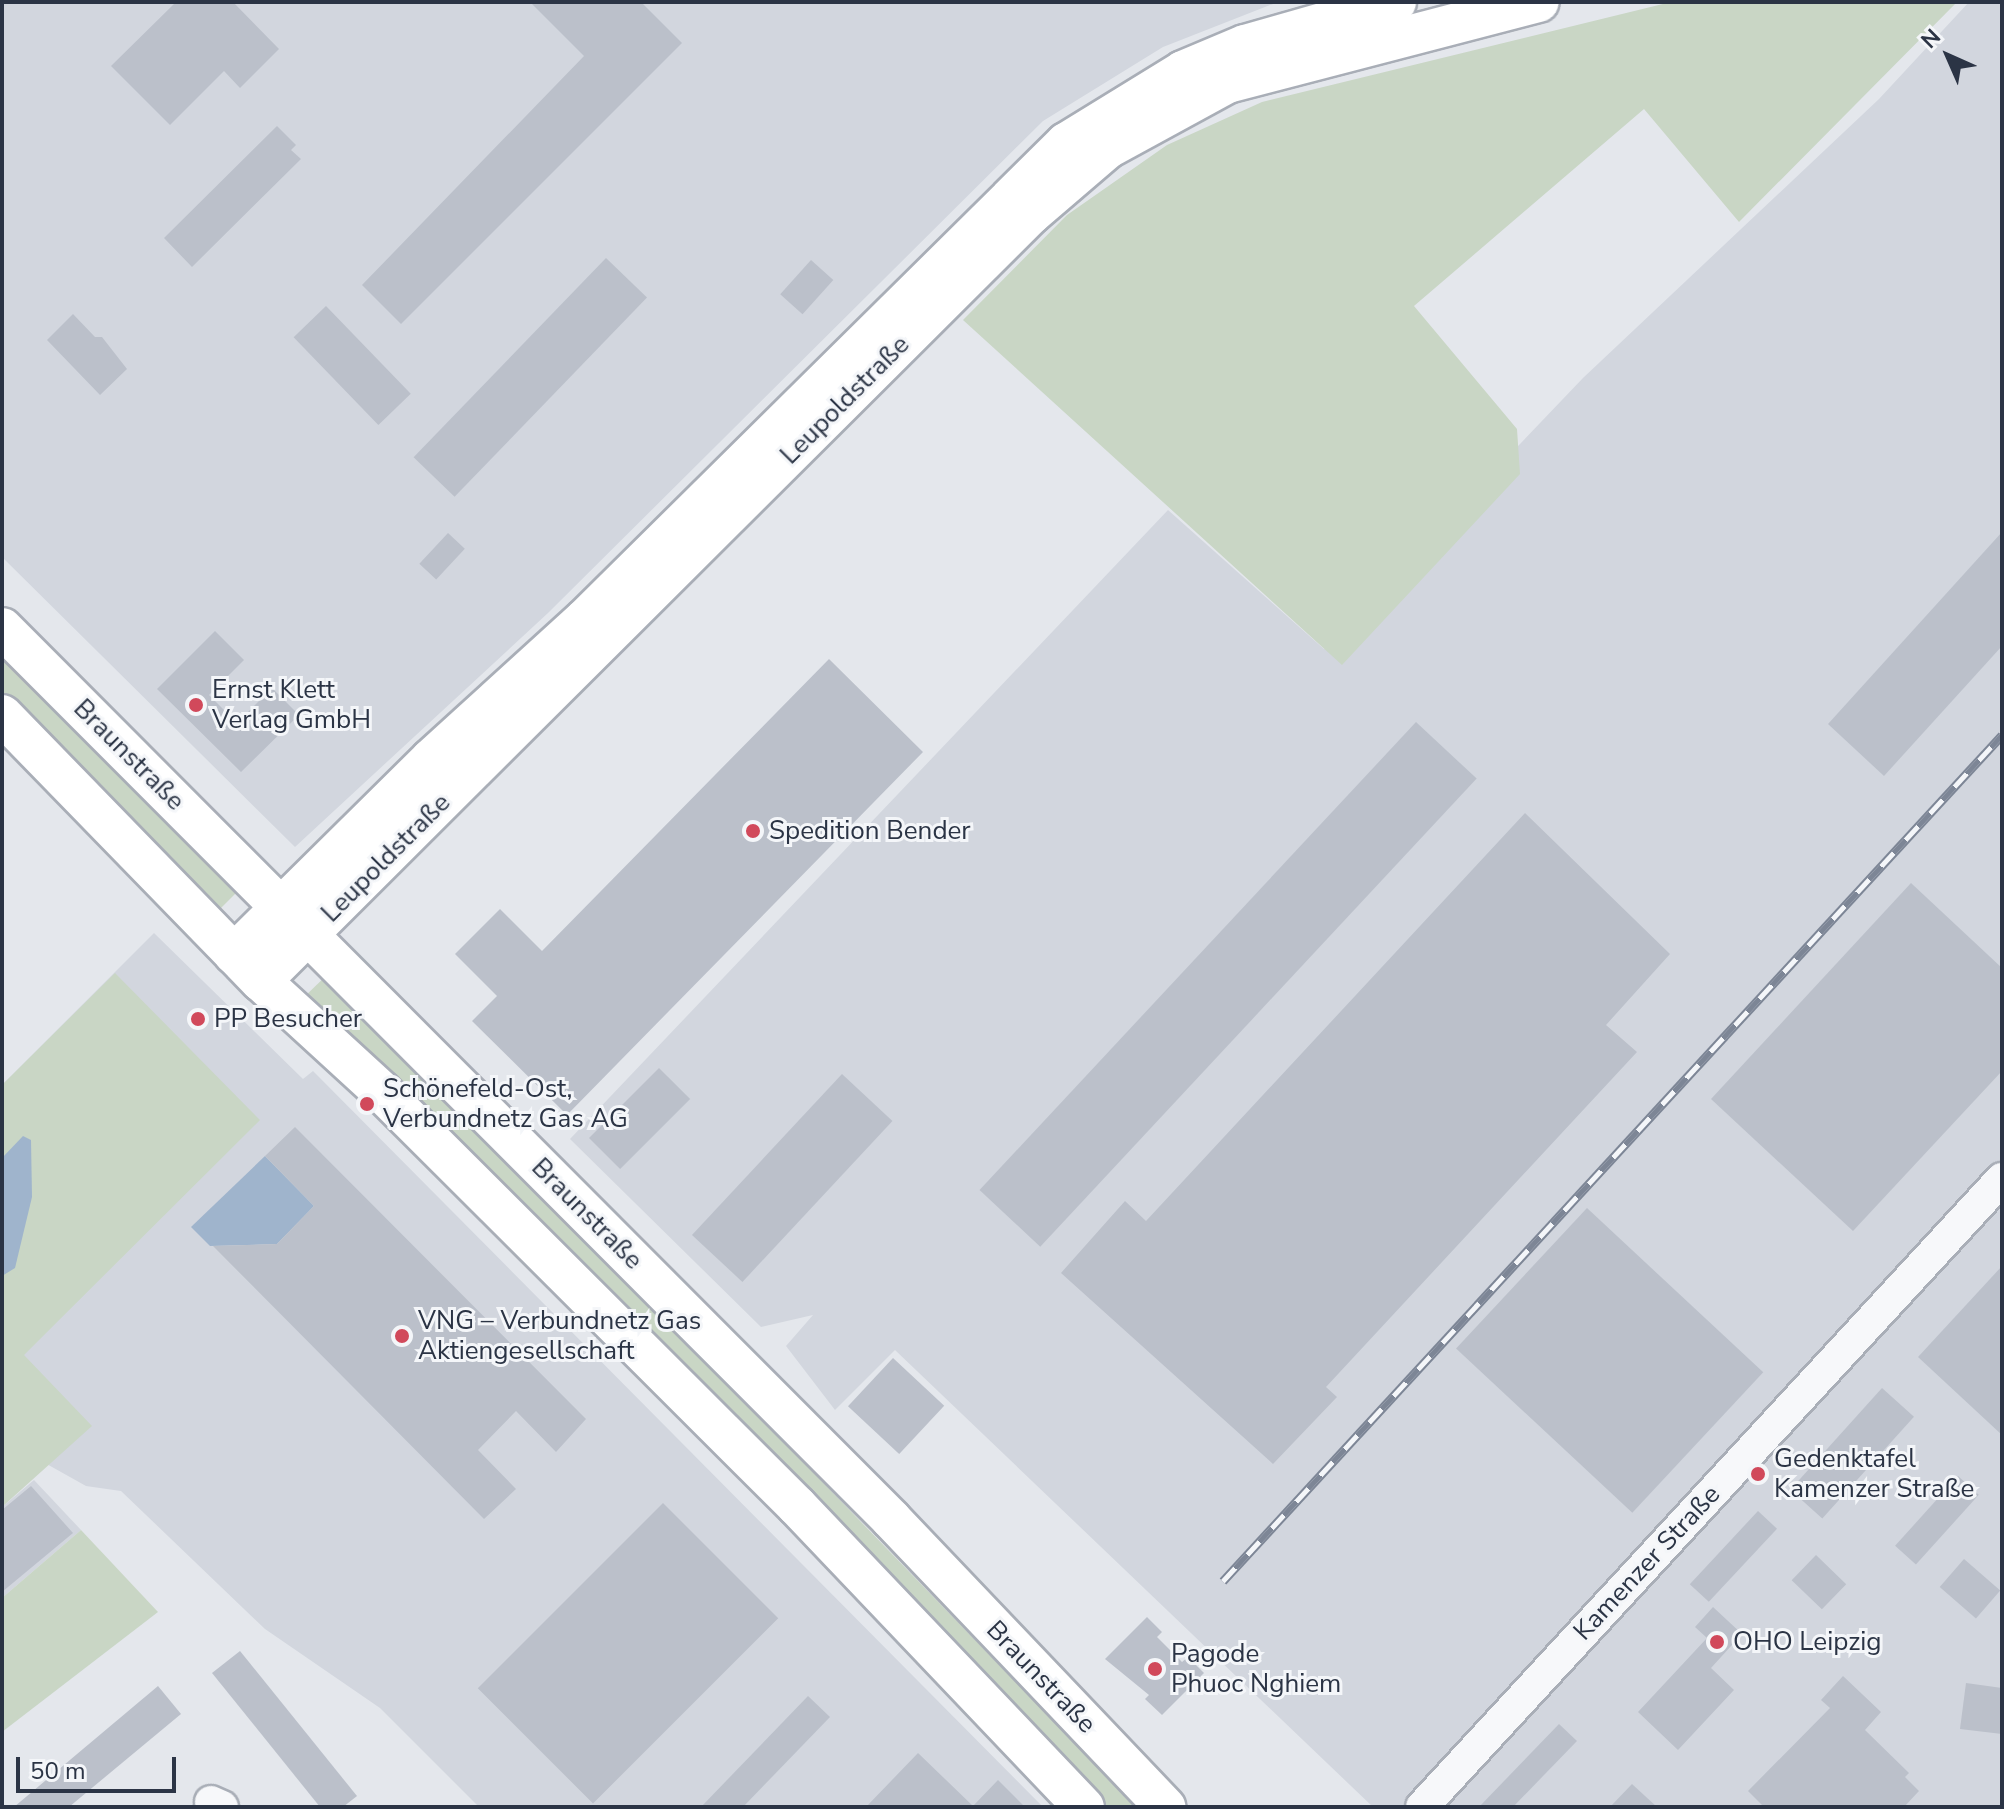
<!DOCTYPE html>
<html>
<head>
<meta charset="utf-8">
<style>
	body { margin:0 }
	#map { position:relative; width:2004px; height:1809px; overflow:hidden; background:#e4e7ec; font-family:"Nunito Sans",sans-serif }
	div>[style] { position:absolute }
	.built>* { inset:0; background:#d2d6de }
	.green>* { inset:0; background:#c9d6c5; transform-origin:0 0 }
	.water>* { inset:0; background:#9fb4cc }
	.building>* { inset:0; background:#bbc0ca; transform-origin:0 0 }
	.roads { filter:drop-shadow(2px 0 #a9aeb7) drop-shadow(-2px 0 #a9aeb7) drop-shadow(0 2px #a9aeb7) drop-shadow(0 -2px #a9aeb7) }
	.minor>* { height:32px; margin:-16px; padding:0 16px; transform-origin:16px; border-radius:16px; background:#f7f8fa }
	.major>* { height:40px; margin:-20px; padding:0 20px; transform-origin:20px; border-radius:20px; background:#fff }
	.rail>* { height:9px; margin-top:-4.5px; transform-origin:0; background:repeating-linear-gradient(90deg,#f4f6f9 0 18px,#7d8696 0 36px); box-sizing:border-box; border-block:2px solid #7d8696 }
	.dots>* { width:22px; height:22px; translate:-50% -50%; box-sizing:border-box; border:4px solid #f4f6f9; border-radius:50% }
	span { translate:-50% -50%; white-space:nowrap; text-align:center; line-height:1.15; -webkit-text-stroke:6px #f4f6f9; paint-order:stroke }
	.street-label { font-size:26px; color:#2b3445 }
	.poi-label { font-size:26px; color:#2b3445 }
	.left { translate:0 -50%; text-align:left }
	.frame { position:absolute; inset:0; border:4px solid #2b3445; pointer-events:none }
	.north { position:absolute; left:1908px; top:16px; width:80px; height:80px; -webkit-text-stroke:6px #f4f6f9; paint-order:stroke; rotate:315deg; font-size:22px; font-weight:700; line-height:32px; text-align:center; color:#2b3445 }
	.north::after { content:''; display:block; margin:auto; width:28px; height:36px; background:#2b3445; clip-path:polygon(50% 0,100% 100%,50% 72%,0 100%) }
	.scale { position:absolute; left:16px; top:1757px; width:160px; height:36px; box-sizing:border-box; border:4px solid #2b3445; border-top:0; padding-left:10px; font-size:24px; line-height:28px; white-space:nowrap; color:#2b3445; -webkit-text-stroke:6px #f4f6f9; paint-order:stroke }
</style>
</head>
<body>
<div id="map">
	<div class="built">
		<i style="clip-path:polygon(2px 2px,1278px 2px,1163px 47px,1043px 121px,548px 613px,295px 847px,2px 557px)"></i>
		<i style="clip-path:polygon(1969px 2px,2002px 2px,2002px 1807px,1373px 1807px,895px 1350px,835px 1410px,786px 1346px,813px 1315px,761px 1327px,570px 1139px,1168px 510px,1324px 649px,1583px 378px,1879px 99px)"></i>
		<i style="clip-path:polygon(154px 933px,303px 1079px,313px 1071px,1043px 1807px,479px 1807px,380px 1708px,265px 1629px,121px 1491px,86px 1486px,2px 1439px,2px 1085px)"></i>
		<i style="clip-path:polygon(34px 1480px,81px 1530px,2px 1598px,2px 1507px)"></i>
	</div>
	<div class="green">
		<i style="clip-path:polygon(1671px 2px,1957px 2px,1739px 222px,1644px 109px,1414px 306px,1517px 429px,1520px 474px,1342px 665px,963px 320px,1067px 215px,1167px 145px,1262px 102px)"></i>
		<i style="left:2px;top:642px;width:343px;height:52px;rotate:45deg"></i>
		<i style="left:330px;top:972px;width:1169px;height:36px;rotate:46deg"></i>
		<i style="clip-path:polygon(115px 973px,260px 1120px,24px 1355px,92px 1426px,2px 1507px,2px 1085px)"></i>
		<i style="clip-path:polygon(81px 1530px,158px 1612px,2px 1732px,2px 1598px)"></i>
	</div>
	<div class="water">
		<i style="clip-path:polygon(23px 1136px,31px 1140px,32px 1197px,15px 1268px,2px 1276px,2px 1158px)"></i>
		<i style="clip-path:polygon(265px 1156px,314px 1206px,277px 1244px,210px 1246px,191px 1227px)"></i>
	</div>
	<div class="building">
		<i style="clip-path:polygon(176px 2px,233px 2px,279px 49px,240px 88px,224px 71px,170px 125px,111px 66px)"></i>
		<i style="clip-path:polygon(530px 2px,641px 2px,682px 43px,401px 324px,362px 285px,584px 56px)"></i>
		<i style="clip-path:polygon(277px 126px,296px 145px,291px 150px,301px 159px,192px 267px,164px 238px)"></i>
		<i style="left:606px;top:258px;width:57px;height:277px;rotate:44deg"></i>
		<i style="left:811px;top:260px;width:30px;height:46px;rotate:42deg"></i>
		<i style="left:326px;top:306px;width:122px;height:45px;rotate:46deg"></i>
		<i style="clip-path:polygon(73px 314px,95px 337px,102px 337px,127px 369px,100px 395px,47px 340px)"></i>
		<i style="clip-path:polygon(2002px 532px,2002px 646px,1884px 776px,1828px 724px)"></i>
		<i style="left:448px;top:533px;width:23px;height:42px;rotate:43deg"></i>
		<i style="clip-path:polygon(215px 631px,244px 660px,209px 695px,237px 723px,272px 688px,299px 715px,241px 772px,157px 689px)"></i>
		<i style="clip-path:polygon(829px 659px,923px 752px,567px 1115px,472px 1021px,497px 996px,455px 954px,500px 909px,542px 951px)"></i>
		<i style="left:1416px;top:722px;width:83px;height:640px;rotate:43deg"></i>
		<i style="clip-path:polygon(1525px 813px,1670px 954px,1606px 1025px,1637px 1052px,1326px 1387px,1337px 1397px,1273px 1464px,1061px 1273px,1125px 1201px,1146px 1221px)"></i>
		<i style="clip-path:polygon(1911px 883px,2002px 968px,2002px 1071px,1853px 1231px,1711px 1099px)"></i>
		<i style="left:659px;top:1068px;width:44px;height:99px;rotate:45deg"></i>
		<i style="left:842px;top:1074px;width:69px;height:220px;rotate:43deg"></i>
		<i style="clip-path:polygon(295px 1127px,586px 1419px,556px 1452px,516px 1411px,478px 1450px,516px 1489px,484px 1519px,213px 1246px,277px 1244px,314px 1206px,265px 1156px)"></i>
		<i style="left:1587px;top:1208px;width:241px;height:192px;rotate:43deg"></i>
		<i style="clip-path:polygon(2002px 1266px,2002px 1435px,1918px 1357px)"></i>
		<i style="left:893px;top:1358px;width:70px;height:66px;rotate:43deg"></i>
		<i style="left:1882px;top:1388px;width:43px;height:137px;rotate:42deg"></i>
		<i style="left:1958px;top:1476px;width:28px;height:94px;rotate:42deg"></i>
		<i style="clip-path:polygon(31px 1486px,73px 1533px,2px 1592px,2px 1510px)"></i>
		<i style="left:663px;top:1503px;width:163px;height:262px;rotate:45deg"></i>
		<i style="left:1758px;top:1511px;width:26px;height:100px;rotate:43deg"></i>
		<i style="left:1816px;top:1555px;width:42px;height:35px;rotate:44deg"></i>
		<i style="left:1964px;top:1559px;width:48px;height:37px;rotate:41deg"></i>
		<i style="clip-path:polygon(1713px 1607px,1742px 1634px,1711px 1668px,1734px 1690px,1678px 1750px,1638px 1712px,1707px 1638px,1695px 1627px)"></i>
		<i style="clip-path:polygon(1147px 1617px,1162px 1632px,1157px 1637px,1182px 1662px,1188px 1657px,1204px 1673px,1162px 1715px,1145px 1699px,1149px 1695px,1105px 1659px)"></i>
		<i style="clip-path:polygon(240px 1651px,357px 1796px,343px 1807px,320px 1807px,212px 1673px)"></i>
		<i style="clip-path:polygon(1843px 1676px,1881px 1712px,1865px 1730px,1909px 1773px,1905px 1777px,1919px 1791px,1904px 1807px,1764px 1807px,1748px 1791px,1830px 1708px,1821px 1700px)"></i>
		<i style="clip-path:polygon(1966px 1683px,2002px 1688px,2002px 1734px,1960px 1729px)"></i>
		<i style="clip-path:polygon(158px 1686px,181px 1714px,69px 1807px,14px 1807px)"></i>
		<i style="clip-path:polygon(808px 1696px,830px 1717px,743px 1807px,701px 1807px)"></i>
		<i style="clip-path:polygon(1559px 1724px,1577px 1741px,1513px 1807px,1479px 1807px)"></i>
		<i style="clip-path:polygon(918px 1753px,973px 1806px,998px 1780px,1025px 1807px,866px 1807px)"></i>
		<i style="clip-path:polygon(1632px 1784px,1657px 1807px,1610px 1807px)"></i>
	</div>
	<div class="roads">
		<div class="minor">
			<i style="left:211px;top:1802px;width:12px;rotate:24deg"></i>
			<i style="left:1422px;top:1807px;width:855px;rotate:-47.28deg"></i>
		</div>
		<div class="major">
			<i style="left:2px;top:628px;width:1259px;rotate:45.06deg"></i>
			<i style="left:891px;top:1519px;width:398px;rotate:46.4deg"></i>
			<i style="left:2px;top:715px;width:371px;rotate:45.8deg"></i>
			<i style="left:261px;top:981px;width:164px;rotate:42.5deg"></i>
			<i style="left:382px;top:1092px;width:586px;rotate:44.93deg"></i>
			<i style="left:797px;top:1506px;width:416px;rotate:46.4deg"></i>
			<i style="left:234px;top:954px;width:277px;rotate:-44.7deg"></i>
			<i style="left:431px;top:759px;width:208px;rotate:-42.3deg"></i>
			<i style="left:585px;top:619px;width:677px;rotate:-44.7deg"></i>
			<i style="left:1066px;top:143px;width:137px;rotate:-31.6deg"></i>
			<i style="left:1183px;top:71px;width:67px;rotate:-22.8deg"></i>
			<i style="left:1245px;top:45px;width:157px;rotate:-15.9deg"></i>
			<i style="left:261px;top:981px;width:1087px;rotate:-44.89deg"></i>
			<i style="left:1031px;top:214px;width:101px;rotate:-40.6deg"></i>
			<i style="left:1108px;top:148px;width:136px;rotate:-28.6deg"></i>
			<i style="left:1227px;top:83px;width:322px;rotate:-14.6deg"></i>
		</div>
	</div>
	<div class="rail">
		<i style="left:1223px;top:1581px;width:1150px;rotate:-47.36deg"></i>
	</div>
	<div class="dots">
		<i style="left:196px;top:705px;background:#d1495b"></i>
		<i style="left:753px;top:831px;background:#d1495b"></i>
		<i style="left:198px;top:1019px;background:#d1495b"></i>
		<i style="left:367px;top:1104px;background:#d1495b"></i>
		<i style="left:402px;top:1336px;background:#d1495b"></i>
		<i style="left:1758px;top:1474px;background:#d1495b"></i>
		<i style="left:1717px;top:1642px;background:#d1495b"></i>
		<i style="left:1155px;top:1669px;background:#d1495b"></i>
	</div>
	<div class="street-label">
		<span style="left:845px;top:400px;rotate:-45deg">Leupoldstraße</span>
		<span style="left:129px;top:755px;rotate:45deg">Braunstraße</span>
		<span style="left:386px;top:858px;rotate:-45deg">Leupoldstraße</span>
		<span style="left:587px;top:1214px;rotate:45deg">Braunstraße</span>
		<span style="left:1647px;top:1563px;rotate:-47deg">Kamenzer Straße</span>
		<span style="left:1041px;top:1677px;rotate:46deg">Braunstraße</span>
	</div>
	<div class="poi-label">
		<span class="left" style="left:212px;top:705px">Ernst Klett<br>Verlag GmbH</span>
		<span class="left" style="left:769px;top:831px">Spedition Bender</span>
		<span class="left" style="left:214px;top:1019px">PP Besucher</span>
		<span class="left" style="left:383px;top:1104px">Schönefeld-Ost,<br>Verbundnetz Gas AG</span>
		<span class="left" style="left:418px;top:1336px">VNG – Verbundnetz Gas<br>Aktiengesellschaft</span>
		<span class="left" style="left:1774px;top:1474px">Gedenktafel<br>Kamenzer Straße</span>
		<span class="left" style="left:1733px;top:1642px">OHO Leipzig</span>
		<span class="left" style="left:1171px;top:1669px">Pagode<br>Phuoc Nghiem</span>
	</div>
	<div class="frame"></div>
	<div class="north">N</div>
	<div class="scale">50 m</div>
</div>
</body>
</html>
